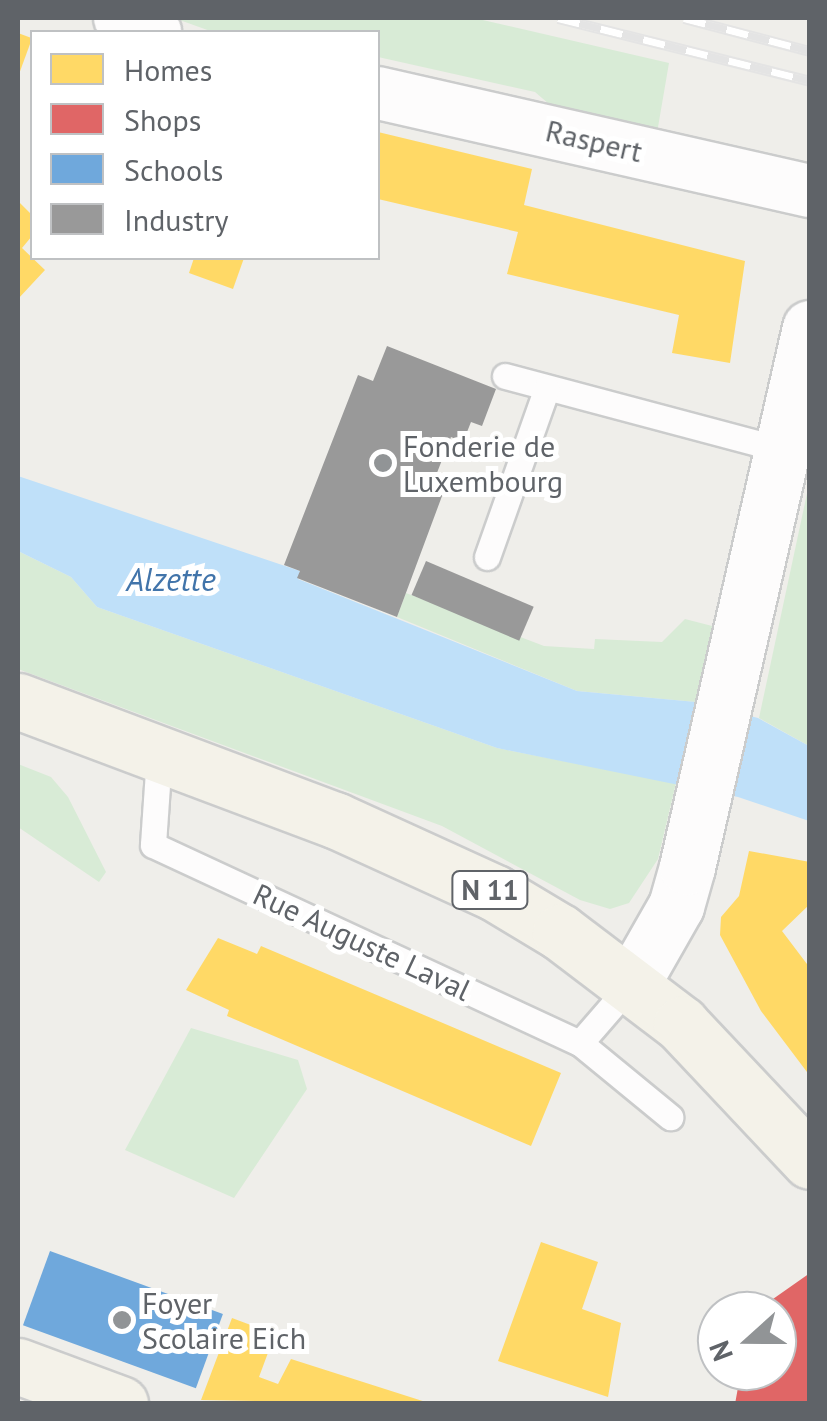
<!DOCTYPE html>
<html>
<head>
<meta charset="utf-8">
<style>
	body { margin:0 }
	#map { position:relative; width:827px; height:1421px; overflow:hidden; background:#efeeea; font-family:"PT Sans",sans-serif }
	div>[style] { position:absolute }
	.green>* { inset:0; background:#d8ebd6 }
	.water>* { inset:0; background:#bfe0f9 }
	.homes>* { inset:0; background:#ffd966; transform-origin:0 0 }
	.shops>* { inset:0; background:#e06666 }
	.schools>* { inset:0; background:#6fa8dc; transform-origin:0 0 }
	.industry>* { inset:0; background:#999; transform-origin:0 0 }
	.roads { filter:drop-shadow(2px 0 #cbcccc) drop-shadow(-2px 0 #cbcccc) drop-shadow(0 2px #cbcccc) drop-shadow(0 -2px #cbcccc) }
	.lane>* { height:25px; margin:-12.5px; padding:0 12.5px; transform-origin:12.5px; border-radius:12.5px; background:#fdfcfc }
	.street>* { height:52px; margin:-26px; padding:0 26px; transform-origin:26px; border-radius:26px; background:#fdfcfc }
	.secondary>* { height:55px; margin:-27.5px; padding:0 27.5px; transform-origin:27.5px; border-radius:27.5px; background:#fdfcfc }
	.primary>* { height:55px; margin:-27.5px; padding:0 27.5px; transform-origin:27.5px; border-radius:27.5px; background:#f4f2e9 }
	.rail>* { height:11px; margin-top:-5.5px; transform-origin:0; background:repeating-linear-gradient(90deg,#fff 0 22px,#e4e4e4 0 44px); box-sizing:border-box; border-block:2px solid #e4e4e4 }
	.dots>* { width:28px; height:28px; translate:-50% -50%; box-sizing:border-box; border:5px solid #fff; border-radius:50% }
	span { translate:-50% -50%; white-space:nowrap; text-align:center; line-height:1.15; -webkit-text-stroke:10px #fff; paint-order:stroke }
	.shield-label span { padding:2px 8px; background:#fff; border:2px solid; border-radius:8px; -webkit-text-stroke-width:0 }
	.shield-label { font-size:28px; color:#5f6368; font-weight:700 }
	.street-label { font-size:30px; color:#5f6368 }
	.poi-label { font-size:30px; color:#5f6368 }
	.left { translate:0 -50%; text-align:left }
	.water-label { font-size:32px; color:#4174aa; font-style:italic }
	.frame { position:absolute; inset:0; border:20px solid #5f6368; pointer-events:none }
	.legend { position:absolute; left:30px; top:30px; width:350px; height:230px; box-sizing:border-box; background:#fff; border:2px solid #bfc1c3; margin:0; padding:12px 18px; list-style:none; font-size:30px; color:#5f6368 }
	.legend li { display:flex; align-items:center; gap:20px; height:50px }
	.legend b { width:50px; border:2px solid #bfc1c3 }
	.north { position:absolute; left:697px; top:1291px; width:100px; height:100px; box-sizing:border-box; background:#fff; border:2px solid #bfc1c3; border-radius:50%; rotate:249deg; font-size:28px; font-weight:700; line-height:40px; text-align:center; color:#5f6368 }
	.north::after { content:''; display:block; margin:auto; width:35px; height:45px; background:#919496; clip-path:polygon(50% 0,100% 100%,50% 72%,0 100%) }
</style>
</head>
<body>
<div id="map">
	<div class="green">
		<i style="clip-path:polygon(174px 18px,474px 18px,669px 63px,657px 133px,563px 116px,535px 92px,378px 57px,378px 32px,213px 32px)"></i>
		<i style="clip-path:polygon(809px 484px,809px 746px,759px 718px)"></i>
		<i style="clip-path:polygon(18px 551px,71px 577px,97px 607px,497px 748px,676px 783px,658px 859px,629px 903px,610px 909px,580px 900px,442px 826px,18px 669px)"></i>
		<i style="clip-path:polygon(406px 593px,544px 646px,594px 649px,595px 639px,662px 642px,685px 619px,716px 627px,696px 702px,577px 691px,397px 617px)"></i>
		<i style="clip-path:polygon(18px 764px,51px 777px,68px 797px,106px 872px,99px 882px,18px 827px)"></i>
		<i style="clip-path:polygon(191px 1028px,298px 1060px,307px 1089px,234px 1198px,125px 1150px)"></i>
	</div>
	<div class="water">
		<i style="clip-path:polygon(18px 476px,300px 571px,298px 579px,577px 691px,696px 702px,758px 718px,809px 746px,809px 821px,738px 797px,497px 748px,97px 607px,71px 577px,18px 551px)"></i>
	</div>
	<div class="homes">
		<i style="left:18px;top:33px;width:15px;height:68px;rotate:20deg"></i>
		<i style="clip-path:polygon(378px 132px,532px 169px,524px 205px,745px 261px,730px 363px,672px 353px,679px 315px,507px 274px,518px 232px,378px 199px)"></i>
		<i style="clip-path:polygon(18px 201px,32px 215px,32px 236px,22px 248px,45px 270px,18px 299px)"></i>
		<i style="clip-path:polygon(194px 258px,244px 258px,233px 289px,189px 273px)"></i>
		<i style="clip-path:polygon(749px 851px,810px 862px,810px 904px,782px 931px,810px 968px,810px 1076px,761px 1011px,720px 935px,721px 917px,739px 896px)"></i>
		<i style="clip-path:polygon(218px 938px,257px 954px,261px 946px,561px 1073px,531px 1146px,227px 1016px,229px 1010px,186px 990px)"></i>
		<i style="clip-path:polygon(541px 1242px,598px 1262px,582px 1309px,621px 1323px,608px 1397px,498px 1361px)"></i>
		<i style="clip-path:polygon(232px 1318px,275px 1334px,259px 1377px,278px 1384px,291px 1359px,432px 1404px,201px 1400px)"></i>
	</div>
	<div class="shops">
		<i style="clip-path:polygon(810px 1273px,810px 1404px,735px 1404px,741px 1371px,777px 1371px,777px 1336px,784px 1336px,777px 1311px,763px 1306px)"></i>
	</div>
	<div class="schools">
		<i style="left:50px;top:1251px;width:184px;height:79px;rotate:20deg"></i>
	</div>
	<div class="industry">
		<i style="clip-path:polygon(387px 346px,496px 389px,482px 426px,471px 422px,463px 442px,451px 437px,433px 483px,445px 488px,397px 617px,297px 578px,300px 571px,284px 565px,358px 375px,373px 381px)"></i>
		<i style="left:426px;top:561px;width:117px;height:37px;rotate:23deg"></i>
	</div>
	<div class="roads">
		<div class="lane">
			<i style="left:505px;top:376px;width:289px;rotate:14.9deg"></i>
			<i style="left:487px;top:557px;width:179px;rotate:-70.5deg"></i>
			<i style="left:159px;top:756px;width:89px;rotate:93.9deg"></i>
			<i style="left:153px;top:845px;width:471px;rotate:24.9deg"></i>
			<i style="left:580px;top:1043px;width:79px;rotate:-49.1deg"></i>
			<i style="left:580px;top:1043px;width:117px;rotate:39.4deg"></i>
		</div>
		<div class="street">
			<i style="left:120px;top:18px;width:38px;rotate:22deg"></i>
			<i style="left:378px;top:93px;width:443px;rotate:12.8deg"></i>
		</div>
		<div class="secondary">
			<i style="left:632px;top:983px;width:89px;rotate:-60.3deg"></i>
			<i style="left:676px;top:906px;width:41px;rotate:-74.2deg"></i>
			<i style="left:687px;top:867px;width:553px;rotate:-77.15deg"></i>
		</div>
		<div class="primary">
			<i style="left:18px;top:701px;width:339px;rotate:20.6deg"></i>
			<i style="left:335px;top:820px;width:176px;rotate:24.5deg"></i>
			<i style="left:495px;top:893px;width:76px;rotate:31deg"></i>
			<i style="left:560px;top:932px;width:152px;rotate:37.2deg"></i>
			<i style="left:681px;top:1024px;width:188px;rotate:46.7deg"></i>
			<i style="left:18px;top:1366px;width:109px;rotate:20.4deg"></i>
		</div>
	</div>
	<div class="rail">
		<i style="left:558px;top:18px;width:260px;rotate:14deg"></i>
		<i style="left:684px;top:18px;width:130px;rotate:14.7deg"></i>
	</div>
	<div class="dots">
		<i style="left:383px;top:463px;background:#919496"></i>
		<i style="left:122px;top:1320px;background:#919496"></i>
	</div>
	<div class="shield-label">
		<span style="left:490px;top:890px">N 11</span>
	</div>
	<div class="street-label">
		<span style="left:594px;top:141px;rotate:13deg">Raspert</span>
		<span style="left:362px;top:942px;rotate:25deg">Rue Auguste Laval</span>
	</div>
	<div class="poi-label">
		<span class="left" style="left:403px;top:463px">Fonderie de<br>Luxembourg</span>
		<span class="left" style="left:142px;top:1320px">Foyer<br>Scolaire Eich</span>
	</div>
	<div class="water-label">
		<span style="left:171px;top:579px">Alzette</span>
	</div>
	<div class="frame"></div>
	<ul class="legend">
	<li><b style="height:28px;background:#ffd966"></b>Homes</li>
	<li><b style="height:28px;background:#e06666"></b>Shops</li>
	<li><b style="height:28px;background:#6fa8dc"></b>Schools</li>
	<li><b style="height:28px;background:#999"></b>Industry</li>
	</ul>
	<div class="north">N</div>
</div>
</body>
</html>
